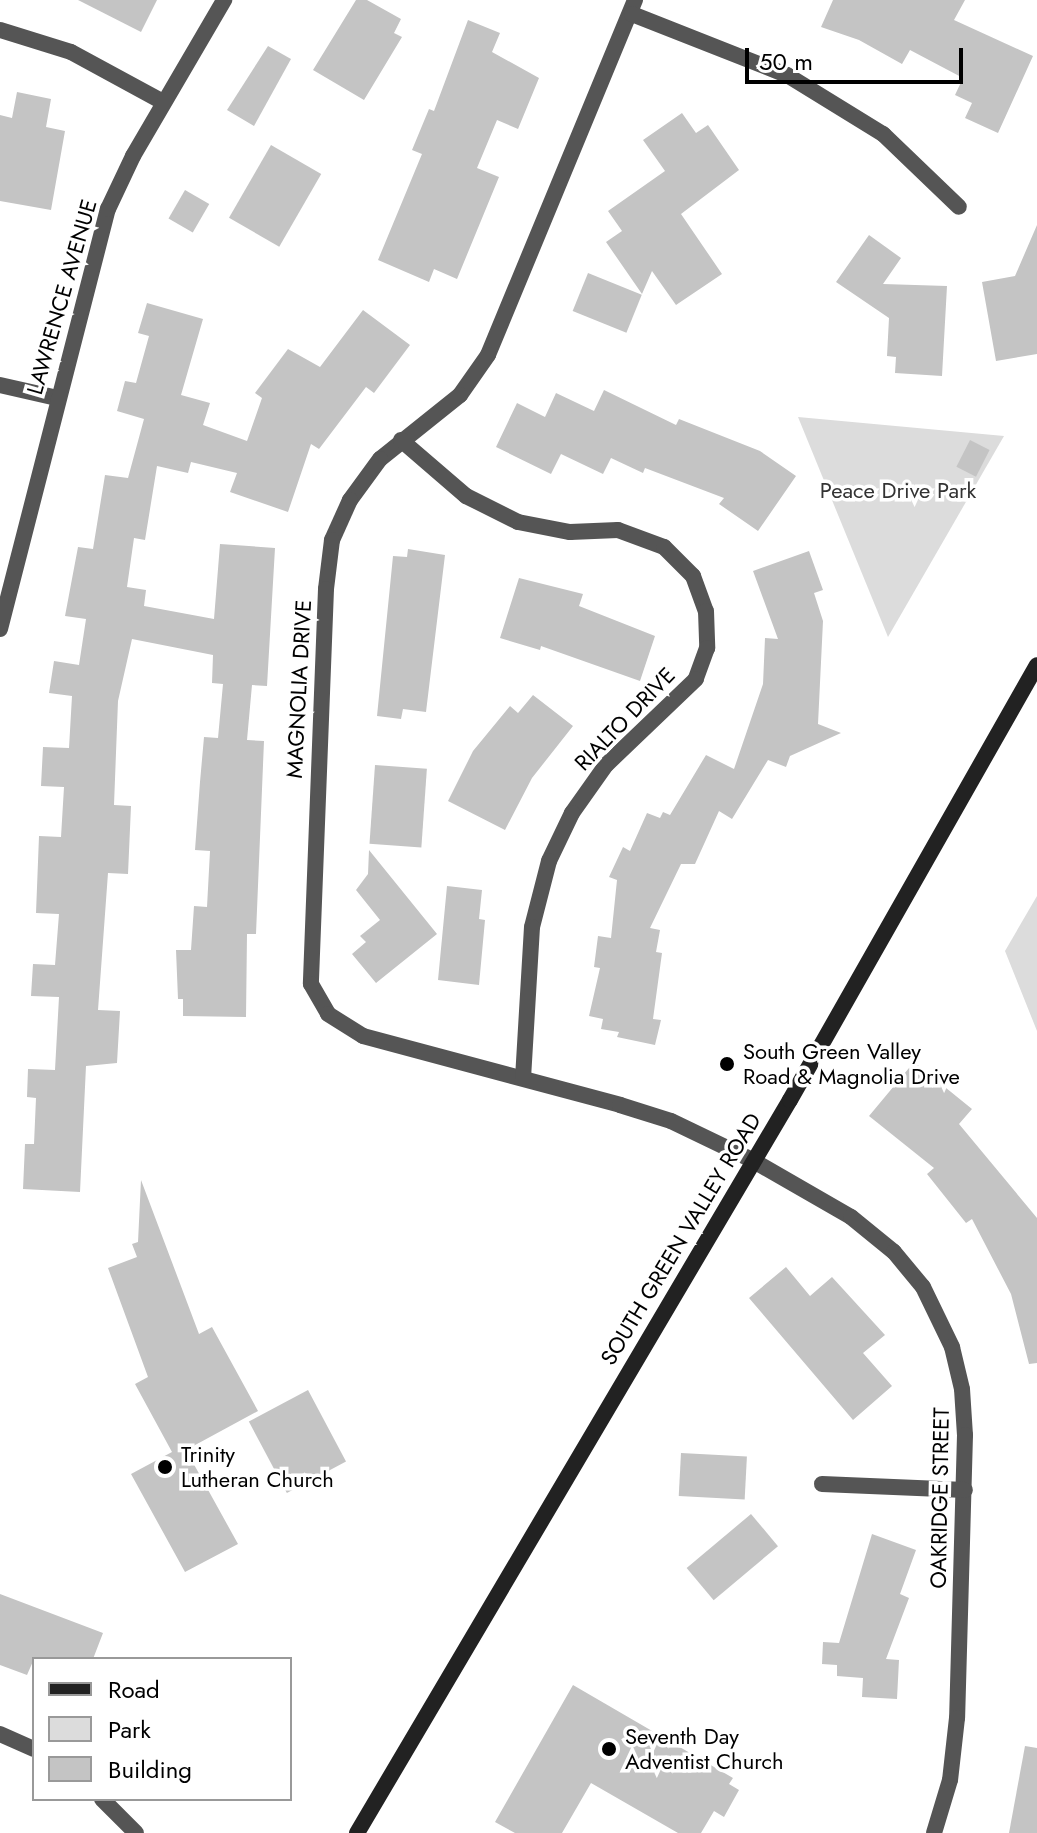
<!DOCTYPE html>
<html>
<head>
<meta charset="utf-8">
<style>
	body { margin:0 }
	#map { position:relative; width:1037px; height:1833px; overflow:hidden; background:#fff; font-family:Jost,sans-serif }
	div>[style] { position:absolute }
	.green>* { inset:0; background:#dcdcdc }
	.building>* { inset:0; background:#c4c4c4; transform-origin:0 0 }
	.street>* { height:16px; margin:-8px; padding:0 8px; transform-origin:8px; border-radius:8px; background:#555 }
	.secondary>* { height:16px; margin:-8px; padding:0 8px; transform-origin:8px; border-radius:8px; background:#222 }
	.dots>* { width:22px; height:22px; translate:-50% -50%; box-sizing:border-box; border:4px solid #fff; border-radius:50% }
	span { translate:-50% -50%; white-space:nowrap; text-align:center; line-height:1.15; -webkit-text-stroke:7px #fff; paint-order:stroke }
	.street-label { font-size:22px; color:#000 }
	.park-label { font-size:22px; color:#333 }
	.poi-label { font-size:22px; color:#000 }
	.left { translate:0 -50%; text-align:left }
	.legend { position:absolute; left:32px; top:1657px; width:260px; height:144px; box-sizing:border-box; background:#fff; border:2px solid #999; margin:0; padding:10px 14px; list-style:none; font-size:24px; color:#000 }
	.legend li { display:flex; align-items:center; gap:16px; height:40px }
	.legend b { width:40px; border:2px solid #999 }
	.scale { position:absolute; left:745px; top:48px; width:218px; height:36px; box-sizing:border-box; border:4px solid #000; border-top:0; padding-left:10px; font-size:24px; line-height:28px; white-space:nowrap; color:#000; -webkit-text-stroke:6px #fff; paint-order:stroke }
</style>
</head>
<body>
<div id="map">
	<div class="green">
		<i style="clip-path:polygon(798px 417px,1004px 436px,888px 637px)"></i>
		<i style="clip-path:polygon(1037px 896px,1037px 1031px,1005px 951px)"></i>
	</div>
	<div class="building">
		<i style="clip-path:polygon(78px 0,157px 0,141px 32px)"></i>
		<i style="clip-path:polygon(356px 0,367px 0,401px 19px,394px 33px,402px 37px,364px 100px,313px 70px)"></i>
		<i style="clip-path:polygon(833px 0,965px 0,954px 20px,1033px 56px,998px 133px,965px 118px,972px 103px,955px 95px,963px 78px,910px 50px,902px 64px,859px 40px,821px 27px)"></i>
		<i style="clip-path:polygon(468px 20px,500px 33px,492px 52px,539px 78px,518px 129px,497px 120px,477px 168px,499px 177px,457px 279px,434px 269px,429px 282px,378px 260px,422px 154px,412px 150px,429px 109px,434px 111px)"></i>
		<i style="clip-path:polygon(268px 46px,291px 59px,254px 126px,227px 110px)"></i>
		<i style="clip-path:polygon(17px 92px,51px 99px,46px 127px,65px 131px,51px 210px,0 201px,0 115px,12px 118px)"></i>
		<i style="clip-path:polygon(682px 113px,696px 133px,708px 125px,739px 170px,681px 214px,722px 274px,676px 305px,652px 271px,642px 294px,606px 242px,622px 231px,608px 211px,665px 171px,643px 140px)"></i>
		<i style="left:271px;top:145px;width:58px;height:84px;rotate:30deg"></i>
		<i style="left:185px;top:190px;width:28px;height:33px;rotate:30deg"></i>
		<i style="clip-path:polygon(1037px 225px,1037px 354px,996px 361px,982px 282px,1015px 276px)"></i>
		<i style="clip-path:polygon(869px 235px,901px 258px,883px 284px,947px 286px,942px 376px,895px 373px,896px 357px,887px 356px,889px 318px,836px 282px)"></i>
		<i style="left:588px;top:273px;width:58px;height:41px;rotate:22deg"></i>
		<i style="clip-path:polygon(147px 303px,203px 319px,181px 395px,210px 403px,203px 425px,247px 441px,262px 398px,255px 393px,288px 349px,320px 367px,363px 310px,410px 345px,374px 393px,366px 387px,319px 449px,311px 444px,288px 512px,230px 492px,237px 473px,191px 462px,188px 473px,157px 466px,145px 540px,134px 538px,127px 587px,146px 590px,144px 606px,214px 619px,220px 544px,275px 548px,267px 686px,252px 685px,247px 740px,264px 741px,256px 934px,247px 934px,246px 1017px,183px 1016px,183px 999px,178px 999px,176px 950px,191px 950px,194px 906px,207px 907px,210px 851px,195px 850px,200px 782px,204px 737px,218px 738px,223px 684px,212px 683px,213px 655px,132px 639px,118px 701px,114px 805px,131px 806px,128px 874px,108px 873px,98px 1010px,120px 1011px,117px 1063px,86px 1066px,80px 1192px,23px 1189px,25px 1144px,34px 1144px,36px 1098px,27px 1097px,28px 1069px,55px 1070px,59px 997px,31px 996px,33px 964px,55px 965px,59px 914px,36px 913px,39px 836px,61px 837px,64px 787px,41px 786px,43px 747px,69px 748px,72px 696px,49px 693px,54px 661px,79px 665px,86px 619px,65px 616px,78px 547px,93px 549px,105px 475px,128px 478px,144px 419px,117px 411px,125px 381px,136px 383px,149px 336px,138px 333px)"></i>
		<i style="clip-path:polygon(604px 390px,676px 425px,679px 419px,760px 451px,796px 476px,758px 531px,719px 504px,724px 498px,645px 468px,643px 473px,611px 458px,603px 474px,561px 454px,551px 474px,496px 447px,517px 403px,545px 417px,556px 393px,594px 411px)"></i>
		<i style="left:970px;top:440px;width:22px;height:30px;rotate:27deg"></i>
		<i style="clip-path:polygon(408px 549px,445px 555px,426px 712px,403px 709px,401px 719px,377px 716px,393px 556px,407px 557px)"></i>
		<i style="clip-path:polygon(809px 551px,823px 590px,814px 593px,823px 621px,818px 724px,841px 733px,790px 756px,786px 767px,768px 760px,732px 819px,719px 811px,695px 864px,681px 864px,650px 928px,660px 930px,656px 952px,662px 953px,653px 1019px,661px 1020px,655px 1045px,617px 1037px,619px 1032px,601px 1029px,603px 1019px,589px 1016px,600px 968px,594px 967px,598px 936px,611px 938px,617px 880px,609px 877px,623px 847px,630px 851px,647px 813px,660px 818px,663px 812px,670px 815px,706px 755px,734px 769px,763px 684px,765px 638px,778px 639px,753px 571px)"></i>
		<i style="clip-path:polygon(519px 578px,583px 594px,579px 606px,655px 636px,640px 681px,541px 646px,540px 650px,500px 638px)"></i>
		<i style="clip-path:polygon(533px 695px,573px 726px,532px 778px,505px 830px,448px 801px,473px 751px,510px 706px,518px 713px)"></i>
		<i style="left:375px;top:765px;width:52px;height:79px;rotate:4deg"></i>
		<i style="clip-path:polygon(369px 850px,437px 934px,376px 983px,352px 954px,366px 942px,360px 936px,380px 920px,356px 890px,368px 874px)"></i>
		<i style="clip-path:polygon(447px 886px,482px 890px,479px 919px,485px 920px,479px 985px,438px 980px)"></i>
		<i style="clip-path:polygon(914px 1062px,972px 1109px,959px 1124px,1037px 1218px,1037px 1363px,1029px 1364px,1011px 1294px,972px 1219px,966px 1223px,927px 1174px,934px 1168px,869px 1116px)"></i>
		<i style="clip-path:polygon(141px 1180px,199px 1334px,212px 1327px,258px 1411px,186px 1450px,238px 1544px,185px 1572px,131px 1474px,172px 1452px,135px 1384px,148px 1377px,108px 1268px,137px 1257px,132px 1244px,138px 1242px)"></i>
		<i style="clip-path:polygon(786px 1267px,810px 1296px,832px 1277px,885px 1335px,863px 1353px,892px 1386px,853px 1420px,749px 1298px)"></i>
		<i style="left:308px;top:1390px;width:81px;height:67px;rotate:62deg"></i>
		<i style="left:681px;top:1453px;width:66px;height:43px;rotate:3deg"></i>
		<i style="left:751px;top:1514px;width:42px;height:84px;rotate:50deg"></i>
		<i style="clip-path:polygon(872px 1534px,916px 1550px,900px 1594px,909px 1598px,886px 1659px,899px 1660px,897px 1699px,862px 1697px,863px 1678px,837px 1676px,837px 1665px,822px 1664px,823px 1642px,839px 1643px)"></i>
		<i style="clip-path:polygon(0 1594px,103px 1633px,93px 1659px,34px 1659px,27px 1675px,0 1665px)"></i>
		<i style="clip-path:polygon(573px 1685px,733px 1778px,729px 1784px,739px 1790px,724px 1817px,714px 1811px,701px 1833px,678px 1833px,591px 1783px,562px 1833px,515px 1833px,495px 1822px)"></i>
		<i style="clip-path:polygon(1025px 1746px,1037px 1748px,1037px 1833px,1009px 1833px)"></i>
	</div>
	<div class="street">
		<i style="left:635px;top:0;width:384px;rotate:112.5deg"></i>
		<i style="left:488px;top:355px;width:49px;rotate:125deg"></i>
		<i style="left:460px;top:395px;width:102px;rotate:141.3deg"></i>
		<i style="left:380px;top:459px;width:51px;rotate:126.2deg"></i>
		<i style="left:350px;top:500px;width:44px;rotate:114.2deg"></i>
		<i style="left:332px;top:540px;width:49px;rotate:97deg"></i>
		<i style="left:326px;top:589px;width:395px;rotate:92.2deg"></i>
		<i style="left:311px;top:984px;width:34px;rotate:60deg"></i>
		<i style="left:328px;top:1014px;width:41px;rotate:32.2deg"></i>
		<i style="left:363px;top:1036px;width:266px;rotate:15deg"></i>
		<i style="left:620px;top:1105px;width:53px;rotate:17.4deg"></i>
		<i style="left:671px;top:1121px;width:90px;rotate:25.7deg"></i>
		<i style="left:752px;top:1160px;width:114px;rotate:29.9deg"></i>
		<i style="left:851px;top:1217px;width:55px;rotate:39.1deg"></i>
		<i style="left:894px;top:1252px;width:45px;rotate:50.4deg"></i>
		<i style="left:923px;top:1287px;width:67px;rotate:64.2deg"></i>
		<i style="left:952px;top:1347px;width:43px;rotate:76.6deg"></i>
		<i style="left:962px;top:1389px;width:46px;rotate:86.3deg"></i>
		<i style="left:965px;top:1435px;width:283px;rotate:91.6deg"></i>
		<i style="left:957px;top:1718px;width:62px;rotate:96.4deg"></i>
		<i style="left:950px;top:1780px;width:55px;rotate:106.8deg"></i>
		<i style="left:632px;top:14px;width:167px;rotate:21.5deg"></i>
		<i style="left:787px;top:75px;width:113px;rotate:31.6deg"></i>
		<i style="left:883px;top:134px;width:105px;rotate:43.8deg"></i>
		<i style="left:0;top:30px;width:74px;rotate:17.2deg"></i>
		<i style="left:71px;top:52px;width:105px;rotate:28.5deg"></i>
		<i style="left:0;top:385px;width:58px;rotate:12.8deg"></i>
		<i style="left:401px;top:440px;width:86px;rotate:40.7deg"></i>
		<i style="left:466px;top:496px;width:58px;rotate:26.6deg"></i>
		<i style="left:518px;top:522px;width:53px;rotate:10.9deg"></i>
		<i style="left:570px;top:532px;width:48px;rotate:-2.4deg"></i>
		<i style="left:618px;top:530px;width:49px;rotate:20.3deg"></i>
		<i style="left:664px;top:547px;width:41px;rotate:45deg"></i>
		<i style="left:693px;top:576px;width:37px;rotate:70deg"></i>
		<i style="left:706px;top:611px;width:37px;rotate:88deg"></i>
		<i style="left:707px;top:648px;width:33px;rotate:110deg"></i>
		<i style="left:696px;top:679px;width:124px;rotate:136.3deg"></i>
		<i style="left:606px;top:765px;width:59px;rotate:125.3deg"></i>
		<i style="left:572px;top:813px;width:53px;rotate:115.6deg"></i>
		<i style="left:549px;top:861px;width:68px;rotate:104.4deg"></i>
		<i style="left:532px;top:927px;width:151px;rotate:93.4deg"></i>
		<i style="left:0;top:629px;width:434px;rotate:-75.6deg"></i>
		<i style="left:108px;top:209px;width:59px;rotate:-64.7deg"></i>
		<i style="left:133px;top:156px;width:181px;rotate:-59.7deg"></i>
		<i style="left:822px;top:1484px;width:143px;rotate:2.4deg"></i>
		<i style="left:0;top:1734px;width:37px;rotate:24deg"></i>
		<i style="left:102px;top:1799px;width:48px;rotate:45deg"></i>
	</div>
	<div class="secondary">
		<i style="left:357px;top:1833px;width:851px;rotate:-59.43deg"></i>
		<i style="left:790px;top:1100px;width:500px;rotate:-60.41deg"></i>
	</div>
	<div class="dots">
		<i style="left:727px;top:1064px;background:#000"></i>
		<i style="left:165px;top:1467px;background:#000"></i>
		<i style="left:609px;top:1749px;background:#000"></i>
	</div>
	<div class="street-label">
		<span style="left:62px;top:297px;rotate:-74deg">LAWRENCE AVENUE</span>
		<span style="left:299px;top:689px;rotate:-87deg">MAGNOLIA DRIVE</span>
		<span style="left:625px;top:719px;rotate:-46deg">RIALTO DRIVE</span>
		<span style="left:681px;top:1239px;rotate:-59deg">SOUTH GREEN VALLEY ROAD</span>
		<span style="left:940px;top:1498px;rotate:-89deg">OAKRIDGE STREET</span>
	</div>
	<div class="park-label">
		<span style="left:898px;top:491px">Peace Drive Park</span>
	</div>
	<div class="poi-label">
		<span class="left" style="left:743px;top:1064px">South Green Valley<br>Road &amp; Magnolia Drive</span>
		<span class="left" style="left:181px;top:1467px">Trinity<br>Lutheran Church</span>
		<span class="left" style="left:625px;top:1749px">Seventh Day<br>Adventist Church</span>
	</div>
	<ul class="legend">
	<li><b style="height:10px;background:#222"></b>Road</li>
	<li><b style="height:22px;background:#dcdcdc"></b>Park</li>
	<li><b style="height:22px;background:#c4c4c4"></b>Building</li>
	</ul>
	<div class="scale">50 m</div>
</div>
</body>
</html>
